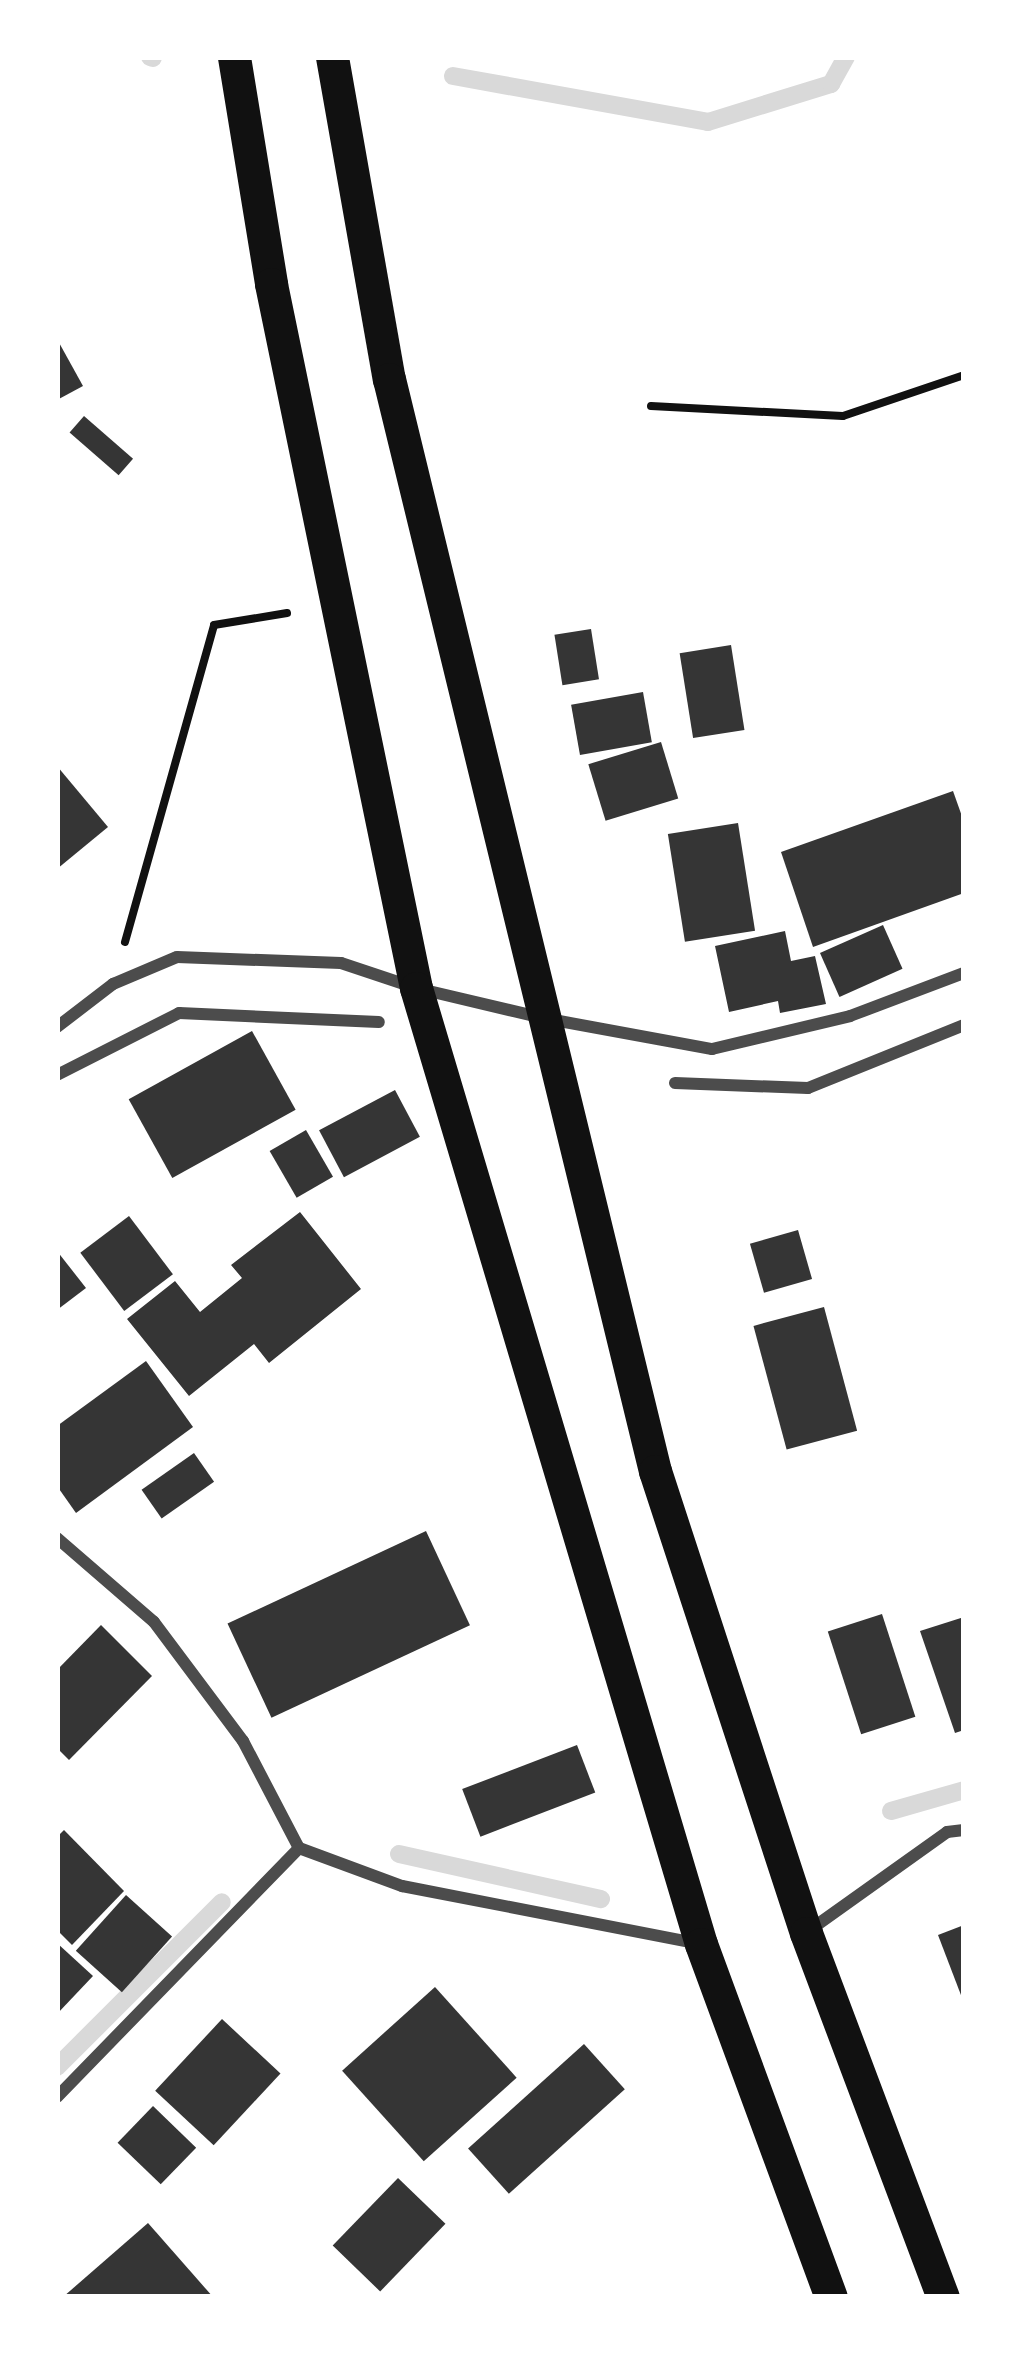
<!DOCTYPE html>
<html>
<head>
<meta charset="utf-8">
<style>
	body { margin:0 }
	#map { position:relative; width:1021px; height:2354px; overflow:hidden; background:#fff; font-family:Mulish,sans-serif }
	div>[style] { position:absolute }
	.stream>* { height:18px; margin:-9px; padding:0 9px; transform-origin:9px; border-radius:9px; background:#d9d9d9 }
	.building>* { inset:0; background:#353535; transform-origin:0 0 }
	.path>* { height:8px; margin:-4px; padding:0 4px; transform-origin:4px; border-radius:4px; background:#111 }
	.minor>* { height:12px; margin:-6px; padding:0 6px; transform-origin:6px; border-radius:6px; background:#4c4c4c }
	.trunk>* { height:33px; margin:-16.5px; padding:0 16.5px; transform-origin:16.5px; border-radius:16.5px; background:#111 }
	span { translate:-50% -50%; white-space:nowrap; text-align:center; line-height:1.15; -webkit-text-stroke:12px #fff; paint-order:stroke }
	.frame { position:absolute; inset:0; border:60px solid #fff; pointer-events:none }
</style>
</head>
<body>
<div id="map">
	<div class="stream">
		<i style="left:150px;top:57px;width:3px;rotate:18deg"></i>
		<i style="left:453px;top:76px;width:259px;rotate:10.2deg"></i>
		<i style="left:708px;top:122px;width:129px;rotate:-17.2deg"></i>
		<i style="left:831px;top:84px;width:31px;rotate:-61deg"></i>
		<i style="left:891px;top:1811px;width:76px;rotate:-16deg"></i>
		<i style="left:399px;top:1854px;width:207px;rotate:12.6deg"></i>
		<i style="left:57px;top:2067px;width:233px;rotate:-45deg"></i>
	</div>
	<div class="building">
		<i style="clip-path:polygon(57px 339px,83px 386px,57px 400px)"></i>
		<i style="left:84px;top:416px;width:65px;height:22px;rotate:41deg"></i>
		<i style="left:591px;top:629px;width:51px;height:37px;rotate:81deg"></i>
		<i style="left:731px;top:645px;width:86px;height:52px;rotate:81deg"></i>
		<i style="left:643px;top:692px;width:51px;height:73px;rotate:80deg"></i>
		<i style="left:661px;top:742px;width:59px;height:76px;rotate:73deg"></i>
		<i style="clip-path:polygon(57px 766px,108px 827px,57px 869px)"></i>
		<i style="clip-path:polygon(953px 791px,964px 822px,964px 893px,813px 947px,781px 852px)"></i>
		<i style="left:738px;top:823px;width:109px;height:71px;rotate:81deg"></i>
		<i style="left:883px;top:925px;width:48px;height:69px;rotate:66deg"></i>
		<i style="clip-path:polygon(785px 931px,791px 961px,815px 956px,826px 1004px,780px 1013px,778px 1001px,729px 1012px,715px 946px)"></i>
		<i style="left:252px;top:1031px;width:90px;height:141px;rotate:61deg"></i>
		<i style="left:395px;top:1090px;width:53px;height:86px;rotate:62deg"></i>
		<i style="left:306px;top:1130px;width:54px;height:42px;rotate:60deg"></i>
		<i style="clip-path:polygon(300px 1212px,361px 1289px,269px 1363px,254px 1344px,189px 1396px,127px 1319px,175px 1281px,200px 1312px,242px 1278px,231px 1265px)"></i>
		<i style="left:129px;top:1216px;width:73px;height:61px;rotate:53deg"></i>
		<i style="left:798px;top:1230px;width:51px;height:50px;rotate:74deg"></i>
		<i style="clip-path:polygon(57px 1251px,86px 1288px,57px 1310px)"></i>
		<i style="left:824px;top:1307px;width:128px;height:73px;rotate:75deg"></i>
		<i style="clip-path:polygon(146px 1361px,193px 1427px,76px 1513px,57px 1486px,57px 1426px)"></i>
		<i style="left:194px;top:1453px;width:35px;height:64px;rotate:55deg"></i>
		<i style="left:426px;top:1531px;width:104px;height:219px;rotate:65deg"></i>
		<i style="left:882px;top:1614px;width:108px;height:57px;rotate:72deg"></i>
		<i style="clip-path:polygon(964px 1617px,964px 1730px,955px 1733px,920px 1631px)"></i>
		<i style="clip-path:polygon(101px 1625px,152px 1676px,69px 1760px,57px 1748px,57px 1670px)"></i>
		<i style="left:577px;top:1745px;width:51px;height:123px;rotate:69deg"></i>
		<i style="clip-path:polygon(64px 1830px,124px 1891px,72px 1945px,57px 1930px,57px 1837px)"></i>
		<i style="left:126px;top:1895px;width:62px;height:75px;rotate:42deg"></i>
		<i style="clip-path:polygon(964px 1925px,964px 2003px,938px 1935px)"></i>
		<i style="clip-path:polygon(57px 1943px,93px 1976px,57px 2014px)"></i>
		<i style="left:435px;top:1987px;width:122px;height:125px;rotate:48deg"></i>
		<i style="left:222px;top:2019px;width:80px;height:98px;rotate:43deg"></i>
		<i style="left:584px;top:2044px;width:61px;height:156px;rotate:48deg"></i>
		<i style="left:153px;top:2106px;width:60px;height:51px;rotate:44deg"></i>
		<i style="left:398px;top:2178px;width:66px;height:94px;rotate:44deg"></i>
		<i style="clip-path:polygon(148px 2223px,213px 2297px,63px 2297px)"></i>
	</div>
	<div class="path">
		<i style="left:651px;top:406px;width:192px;rotate:3deg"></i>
		<i style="left:843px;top:416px;width:128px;rotate:-18.7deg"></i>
		<i style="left:125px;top:942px;width:329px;rotate:-74.3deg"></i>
		<i style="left:214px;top:625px;width:74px;rotate:-9.3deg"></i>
	</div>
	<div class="minor">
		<i style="left:57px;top:1027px;width:71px;rotate:-37.5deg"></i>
		<i style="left:113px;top:984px;width:69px;rotate:-22.9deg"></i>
		<i style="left:177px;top:957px;width:164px;rotate:2.1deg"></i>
		<i style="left:341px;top:963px;width:79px;rotate:18.4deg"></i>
		<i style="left:416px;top:988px;width:130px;rotate:13.3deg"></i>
		<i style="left:543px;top:1018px;width:172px;rotate:10.4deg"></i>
		<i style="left:712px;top:1049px;width:142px;rotate:-13.4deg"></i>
		<i style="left:850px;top:1016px;width:122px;rotate:-20.7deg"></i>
		<i style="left:57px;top:1075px;width:137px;rotate:-26.9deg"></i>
		<i style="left:179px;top:1013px;width:200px;rotate:2.6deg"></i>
		<i style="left:675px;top:1083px;width:133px;rotate:2.2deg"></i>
		<i style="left:808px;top:1088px;width:168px;rotate:-22deg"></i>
		<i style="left:57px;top:1538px;width:128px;rotate:40.9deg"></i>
		<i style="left:154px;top:1622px;width:149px;rotate:53.2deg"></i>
		<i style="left:243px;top:1741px;width:121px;rotate:62.4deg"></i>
		<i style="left:299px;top:1848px;width:110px;rotate:20.3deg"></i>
		<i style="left:402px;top:1886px;width:298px;rotate:11deg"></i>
		<i style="left:807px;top:1932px;width:172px;rotate:-35.5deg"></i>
		<i style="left:947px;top:1832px;width:17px;rotate:-7deg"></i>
		<i style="left:57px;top:2097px;width:347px;rotate:-45.8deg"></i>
	</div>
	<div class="trunk">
		<i style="left:234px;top:57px;width:230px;rotate:80.7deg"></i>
		<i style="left:271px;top:284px;width:719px;rotate:78.36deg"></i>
		<i style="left:416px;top:988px;width:998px;rotate:73.4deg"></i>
		<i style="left:701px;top:1944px;width:376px;rotate:69.8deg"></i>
		<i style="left:332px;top:57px;width:327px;rotate:80deg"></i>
		<i style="left:389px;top:379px;width:1124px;rotate:76.31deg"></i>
		<i style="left:655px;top:1471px;width:486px;rotate:71.9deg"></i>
		<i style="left:806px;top:1933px;width:389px;rotate:69.4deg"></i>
	</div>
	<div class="frame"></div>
</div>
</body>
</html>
